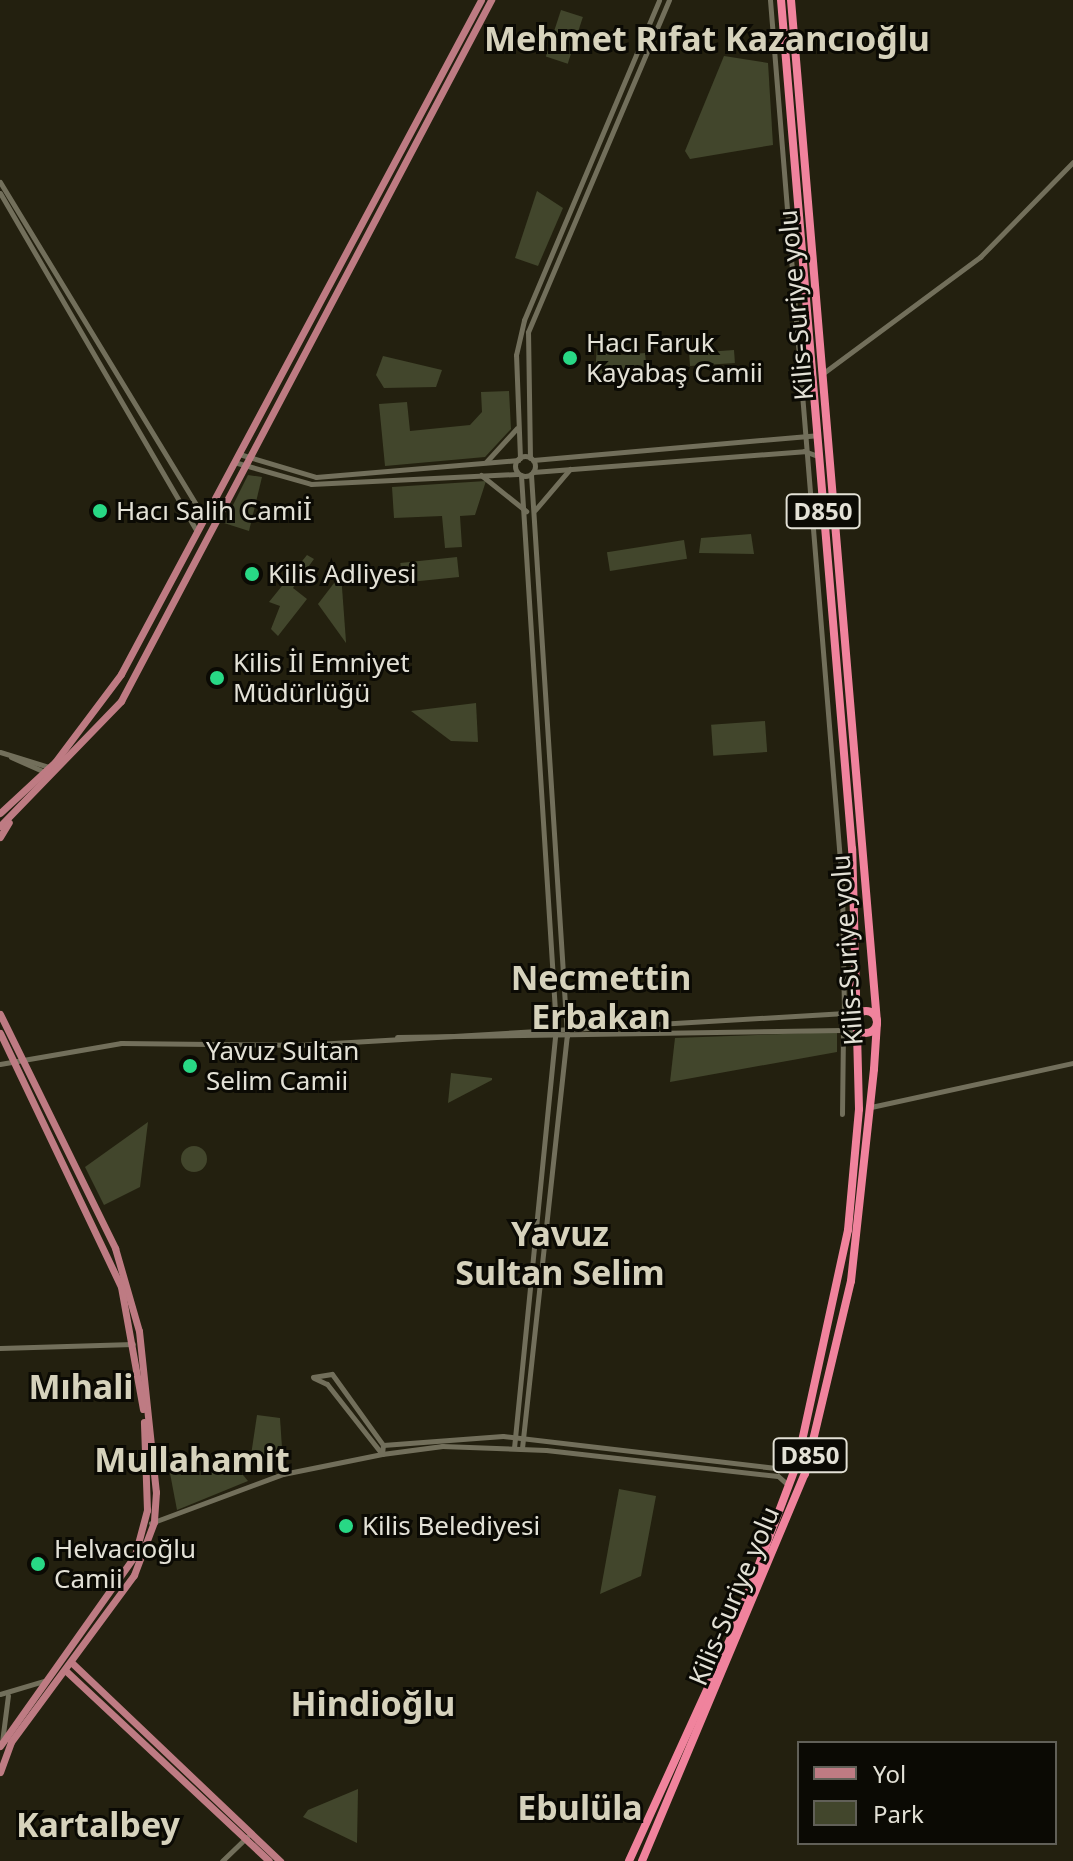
<!DOCTYPE html>
<html>
<head>
<meta charset="utf-8">
<style>
	body { margin:0 }
	#map { position:relative; width:1073px; height:1861px; overflow:hidden; background:#23200f; font-family:"Noto Sans",sans-serif }
	div>[style] { position:absolute }
	.green>* { inset:0; background:#42462c; transform-origin:0 0 }
	.round { border-radius:50% }
	.minor>* { height:5px; margin:-2.5px; padding:0 2.5px; transform-origin:2.5px; border-radius:2.5px; background:#726f5b }
	.minor>.ring { margin:-2.5px; padding:0; box-sizing:content-box; background:none; border:5px solid #726f5b; border-radius:50% }
	.major>* { height:7px; margin:-3.5px; padding:0 3.5px; transform-origin:3.5px; border-radius:3.5px; background:#be7b83 }
	.highway>* { height:8px; margin:-4px; padding:0 4px; transform-origin:4px; border-radius:4px; background:#f0839d }
	.highway>.ring { margin:-4px; padding:0; box-sizing:content-box; background:none; border:8px solid #f0839d; border-radius:50% }
	.dots>* { width:22px; height:22px; translate:-50% -50%; box-sizing:border-box; border:4px solid #0b0a04; border-radius:50% }
	span { translate:-50% -50%; white-space:nowrap; text-align:center; line-height:1.15; -webkit-text-stroke:6px #0b0a04; paint-order:stroke }
	.shield-label span { padding:2px 6px; background:#0b0a04; border:2px solid; border-radius:6px; -webkit-text-stroke-width:0 }
	.shield-label { font-size:24px; color:#e3e1d6; font-weight:700 }
	.street-label { font-size:26px; color:#e3e1d6 }
	.poi-label { font-size:26px; color:#e3e1d6 }
	.left { translate:0 -50%; text-align:left }
	.district-label { font-size:34px; color:#d6d2bc; font-weight:700 }
	.legend { position:absolute; left:797px; top:1741px; width:260px; height:104px; box-sizing:border-box; background:#0b0a04; border:2px solid #616058; margin:0; padding:10px 14px; list-style:none; font-size:24px; color:#e3e1d6 }
	.legend li { display:flex; align-items:center; gap:16px; height:40px }
	.legend b { width:40px; border:2px solid #616058 }
</style>
</head>
<body>
<div id="map">
	<div class="green">
		<i style="left:561px;top:10px;width:23px;height:49px;rotate:18deg"></i>
		<i style="clip-path:polygon(724px 56px,768px 63px,773px 145px,690px 159px,685px 151px)"></i>
		<i style="clip-path:polygon(537px 191px,563px 208px,538px 266px,515px 258px)"></i>
		<i style="clip-path:polygon(597px 346px,620px 355px,645px 353px,647px 371px,595px 374px)"></i>
		<i style="left:734px;top:350px;width:13px;height:45px;rotate:86deg"></i>
		<i style="clip-path:polygon(383px 356px,442px 370px,436px 387px,384px 388px,376px 375px)"></i>
		<i style="clip-path:polygon(509px 391px,511px 429px,485px 457px,385px 466px,379px 404px,407px 402px,410px 431px,470px 425px,482px 412px,481px 392px)"></i>
		<i style="clip-path:polygon(248px 475px,262px 477px,249px 531px,224px 523px)"></i>
		<i style="clip-path:polygon(486px 481px,475px 515px,460px 516px,462px 547px,445px 548px,442px 516px,394px 518px,392px 487px)"></i>
		<i style="clip-path:polygon(751px 534px,754px 554px,699px 553px,701px 538px)"></i>
		<i style="left:684px;top:540px;width:19px;height:78px;rotate:81deg"></i>
		<i style="clip-path:polygon(307px 555px,314px 559px,293px 588px,307px 599px,278px 636px,271px 629px,280px 606px,269px 602px)"></i>
		<i style="left:457px;top:557px;width:20px;height:57px;rotate:84deg"></i>
		<i style="clip-path:polygon(341px 574px,346px 642px,346px 643px,318px 604px)"></i>
		<i style="clip-path:polygon(476px 703px,478px 742px,451px 741px,411px 711px)"></i>
		<i style="left:765px;top:721px;width:31px;height:54px;rotate:86deg"></i>
		<i style="clip-path:polygon(837px 1032px,837px 1052px,670px 1082px,675px 1038px)"></i>
		<i style="clip-path:polygon(451px 1073px,492px 1078px,492px 1080px,448px 1103px)"></i>
		<i style="clip-path:polygon(148px 1122px,140px 1187px,104px 1205px,85px 1167px)"></i>
		<i class="round" style="left:181px;top:1146px;width:26px;height:26px"></i>
		<i style="clip-path:polygon(257px 1415px,280px 1418px,283px 1463px,250px 1462px)"></i>
		<i style="clip-path:polygon(169px 1468px,243px 1475px,248px 1481px,177px 1510px)"></i>
		<i style="clip-path:polygon(619px 1489px,656px 1496px,641px 1576px,600px 1594px)"></i>
		<i style="clip-path:polygon(358px 1789px,357px 1843px,303px 1817px,308px 1810px)"></i>
	</div>
	<div class="minor">
		<i style="left:770px;top:0;width:889px;rotate:85.35deg"></i>
		<i style="left:842px;top:886px;width:132px;rotate:89.1deg"></i>
		<i style="left:0;top:182px;width:394px;rotate:58.7deg"></i>
		<i style="left:0;top:193px;width:391px;rotate:59.8deg"></i>
		<i style="left:822px;top:374px;width:197px;rotate:-36.5deg"></i>
		<i style="left:980px;top:257px;width:133px;rotate:-45.6deg"></i>
		<i style="left:239px;top:454px;width:80px;rotate:16.6deg"></i>
		<i style="left:316px;top:477px;width:203px;rotate:-4.8deg"></i>
		<i class="ring" style="left:515px;top:456px;width:15px;height:15px"></i>
		<i style="left:520px;top:458px;width:103px;rotate:-92.2deg"></i>
		<i style="left:516px;top:355px;width:36px;rotate:-77deg"></i>
		<i style="left:524px;top:320px;width:347px;rotate:-67.1deg"></i>
		<i style="left:530px;top:458px;width:126px;rotate:-90.9deg"></i>
		<i style="left:528px;top:332px;width:361px;rotate:-67deg"></i>
		<i style="left:533px;top:460px;width:285px;rotate:-5deg"></i>
		<i style="left:234px;top:462px;width:80px;rotate:15.9deg"></i>
		<i style="left:311px;top:484px;width:207px;rotate:-2.8deg"></i>
		<i style="left:486px;top:462px;width:46px;rotate:-47.6deg"></i>
		<i style="left:533px;top:472px;width:272px;rotate:-4.4deg"></i>
		<i style="left:804px;top:451px;width:15px;rotate:20deg"></i>
		<i style="left:481px;top:475px;width:58px;rotate:38.7deg"></i>
		<i style="left:535px;top:510px;width:54px;rotate:-49.5deg"></i>
		<i style="left:0;top:752px;width:54px;rotate:17.1deg"></i>
		<i style="left:11px;top:757px;width:37px;rotate:24deg"></i>
		<i style="left:397px;top:1037px;width:461px;rotate:-0.9deg"></i>
		<i style="left:0;top:1064px;width:123px;rotate:-9.8deg"></i>
		<i style="left:121px;top:1043px;width:178px;rotate:0.6deg"></i>
		<i style="left:299px;top:1045px;width:564px;rotate:-3.35deg"></i>
		<i style="left:871px;top:1107px;width:207px;rotate:-12.3deg"></i>
		<i style="left:842px;top:1114px;width:87px;rotate:-89.3deg"></i>
		<i style="left:0;top:1348px;width:133px;rotate:-1.7deg"></i>
		<i style="left:313px;top:1377px;width:19px;rotate:-9deg"></i>
		<i style="left:332px;top:1374px;width:87px;rotate:54.3deg"></i>
		<i style="left:383px;top:1445px;width:120px;rotate:-4.3deg"></i>
		<i style="left:503px;top:1436px;width:283px;rotate:6.7deg"></i>
		<i style="left:784px;top:1469px;width:14px;rotate:-17deg"></i>
		<i style="left:314px;top:1378px;width:14px;rotate:25deg"></i>
		<i style="left:327px;top:1384px;width:89px;rotate:51.8deg"></i>
		<i style="left:382px;top:1454px;width:61px;rotate:-7.6deg"></i>
		<i style="left:442px;top:1446px;width:104px;rotate:2.2deg"></i>
		<i style="left:546px;top:1450px;width:233px;rotate:6.4deg"></i>
		<i style="left:778px;top:1476px;width:13px;rotate:42deg"></i>
		<i style="left:514px;top:1448px;width:423px;rotate:-84.3deg"></i>
		<i style="left:556px;top:1027px;width:553px;rotate:-93.63deg"></i>
		<i style="left:522px;top:1448px;width:414px;rotate:-83.8deg"></i>
		<i style="left:567px;top:1036px;width:563px;rotate:-93.67deg"></i>
		<i style="left:151px;top:1523px;width:141px;rotate:-20.4deg"></i>
		<i style="left:283px;top:1474px;width:101px;rotate:-11.4deg"></i>
		<i style="left:382px;top:1454px;width:9px;rotate:-84deg"></i>
		<i style="left:0;top:1694px;width:46px;rotate:-16.5deg"></i>
		<i style="left:2px;top:1742px;width:47px;rotate:-82.7deg"></i>
		<i style="left:222px;top:1861px;width:35px;rotate:-44deg"></i>
	</div>
	<div class="major">
		<i style="left:0;top:813px;width:75px;rotate:-42.8deg"></i>
		<i style="left:55px;top:762px;width:110px;rotate:-53.1deg"></i>
		<i style="left:121px;top:674px;width:764px;rotate:-61.89deg"></i>
		<i style="left:0;top:826px;width:174px;rotate:-45.9deg"></i>
		<i style="left:121px;top:701px;width:793px;rotate:-62.17deg"></i>
		<i style="left:0;top:837px;width:17px;rotate:-59deg"></i>
		<i style="left:0;top:1014px;width:261px;rotate:63.8deg"></i>
		<i style="left:115px;top:1248px;width:86px;rotate:73.9deg"></i>
		<i style="left:139px;top:1331px;width:162px;rotate:84deg"></i>
		<i style="left:156px;top:1492px;width:30px;rotate:94deg"></i>
		<i style="left:154px;top:1522px;width:57px;rotate:110.7deg"></i>
		<i style="left:134px;top:1575px;width:207px;rotate:126.4deg"></i>
		<i style="left:11px;top:1742px;width:32px;rotate:110deg"></i>
		<i style="left:0;top:1033px;width:281px;rotate:64.5deg"></i>
		<i style="left:121px;top:1287px;width:124px;rotate:79.8deg"></i>
		<i style="left:71px;top:1662px;width:289px;rotate:43.6deg"></i>
		<i style="left:65px;top:1670px;width:279px;rotate:43.1deg"></i>
		<i style="left:0;top:1746px;width:234px;rotate:-54.7deg"></i>
		<i style="left:135px;top:1555px;width:47px;rotate:-75.1deg"></i>
		<i style="left:147px;top:1510px;width:88px;rotate:-92deg"></i>
	</div>
	<div class="highway">
		<i class="ring" style="left:855px;top:1011px;width:14px;height:14px"></i>
		<i style="left:629px;top:1861px;width:251px;rotate:-65.5deg"></i>
		<i style="left:733px;top:1633px;width:181px;rotate:-69.3deg"></i>
		<i style="left:797px;top:1464px;width:239px;rotate:-77.7deg"></i>
		<i style="left:848px;top:1230px;width:121px;rotate:-84.8deg"></i>
		<i style="left:859px;top:1109px;width:260px;rotate:-91.5deg"></i>
		<i style="left:852px;top:849px;width:852px;rotate:-94.78deg"></i>
		<i style="left:642px;top:1861px;width:420px;rotate:-67.2deg"></i>
		<i style="left:805px;top:1474px;width:198px;rotate:-76.6deg"></i>
		<i style="left:851px;top:1281px;width:213px;rotate:-83.8deg"></i>
		<i style="left:874px;top:1069px;width:47px;rotate:-86.3deg"></i>
		<i style="left:877px;top:1022px;width:1026px;rotate:-94.81deg"></i>
	</div>
	<div class="dots">
		<i style="left:570px;top:358px;background:#28d885"></i>
		<i style="left:100px;top:511px;background:#28d885"></i>
		<i style="left:252px;top:574px;background:#28d885"></i>
		<i style="left:217px;top:678px;background:#28d885"></i>
		<i style="left:190px;top:1066px;background:#28d885"></i>
		<i style="left:346px;top:1526px;background:#28d885"></i>
		<i style="left:38px;top:1564px;background:#28d885"></i>
	</div>
	<div class="shield-label">
		<span style="left:823px;top:511px">D850</span>
		<span style="left:810px;top:1455px">D850</span>
	</div>
	<div class="street-label">
		<span style="left:796px;top:305px;rotate:-95deg">Kilis-Suriye yolu</span>
		<span style="left:847px;top:950px;rotate:-94deg">Kilis-Suriye yolu</span>
		<span style="left:734px;top:1596px;rotate:-67deg">Kilis-Suriye yolu</span>
	</div>
	<div class="poi-label">
		<span class="left" style="left:586px;top:358px">Hacı Faruk<br>Kayabaş Camii</span>
		<span class="left" style="left:116px;top:511px">Hacı Salih Camiİ</span>
		<span class="left" style="left:268px;top:574px">Kilis Adliyesi</span>
		<span class="left" style="left:233px;top:678px">Kilis İl Emniyet<br>Müdürlüğü</span>
		<span class="left" style="left:206px;top:1066px">Yavuz Sultan<br>Selim Camii</span>
		<span class="left" style="left:362px;top:1526px">Kilis Belediyesi</span>
		<span class="left" style="left:54px;top:1564px">Helvacıoğlu<br>Camii</span>
	</div>
	<div class="district-label">
		<span style="left:707px;top:39px">Mehmet Rıfat Kazancıoğlu</span>
		<span style="left:601px;top:997px">Necmettin<br>Erbakan</span>
		<span style="left:560px;top:1253px">Yavuz<br>Sultan Selim</span>
		<span style="left:81px;top:1387px">Mıhali</span>
		<span style="left:192px;top:1460px">Mullahamit</span>
		<span style="left:373px;top:1704px">Hindioğlu</span>
		<span style="left:580px;top:1808px">Ebulüla</span>
		<span style="left:98px;top:1825px">Kartalbey</span>
	</div>
	<ul class="legend">
	<li><b style="height:10px;background:#be7b83"></b>Yol</li>
	<li><b style="height:22px;background:#42462c"></b>Park</li>
	</ul>
</div>
</body>
</html>
